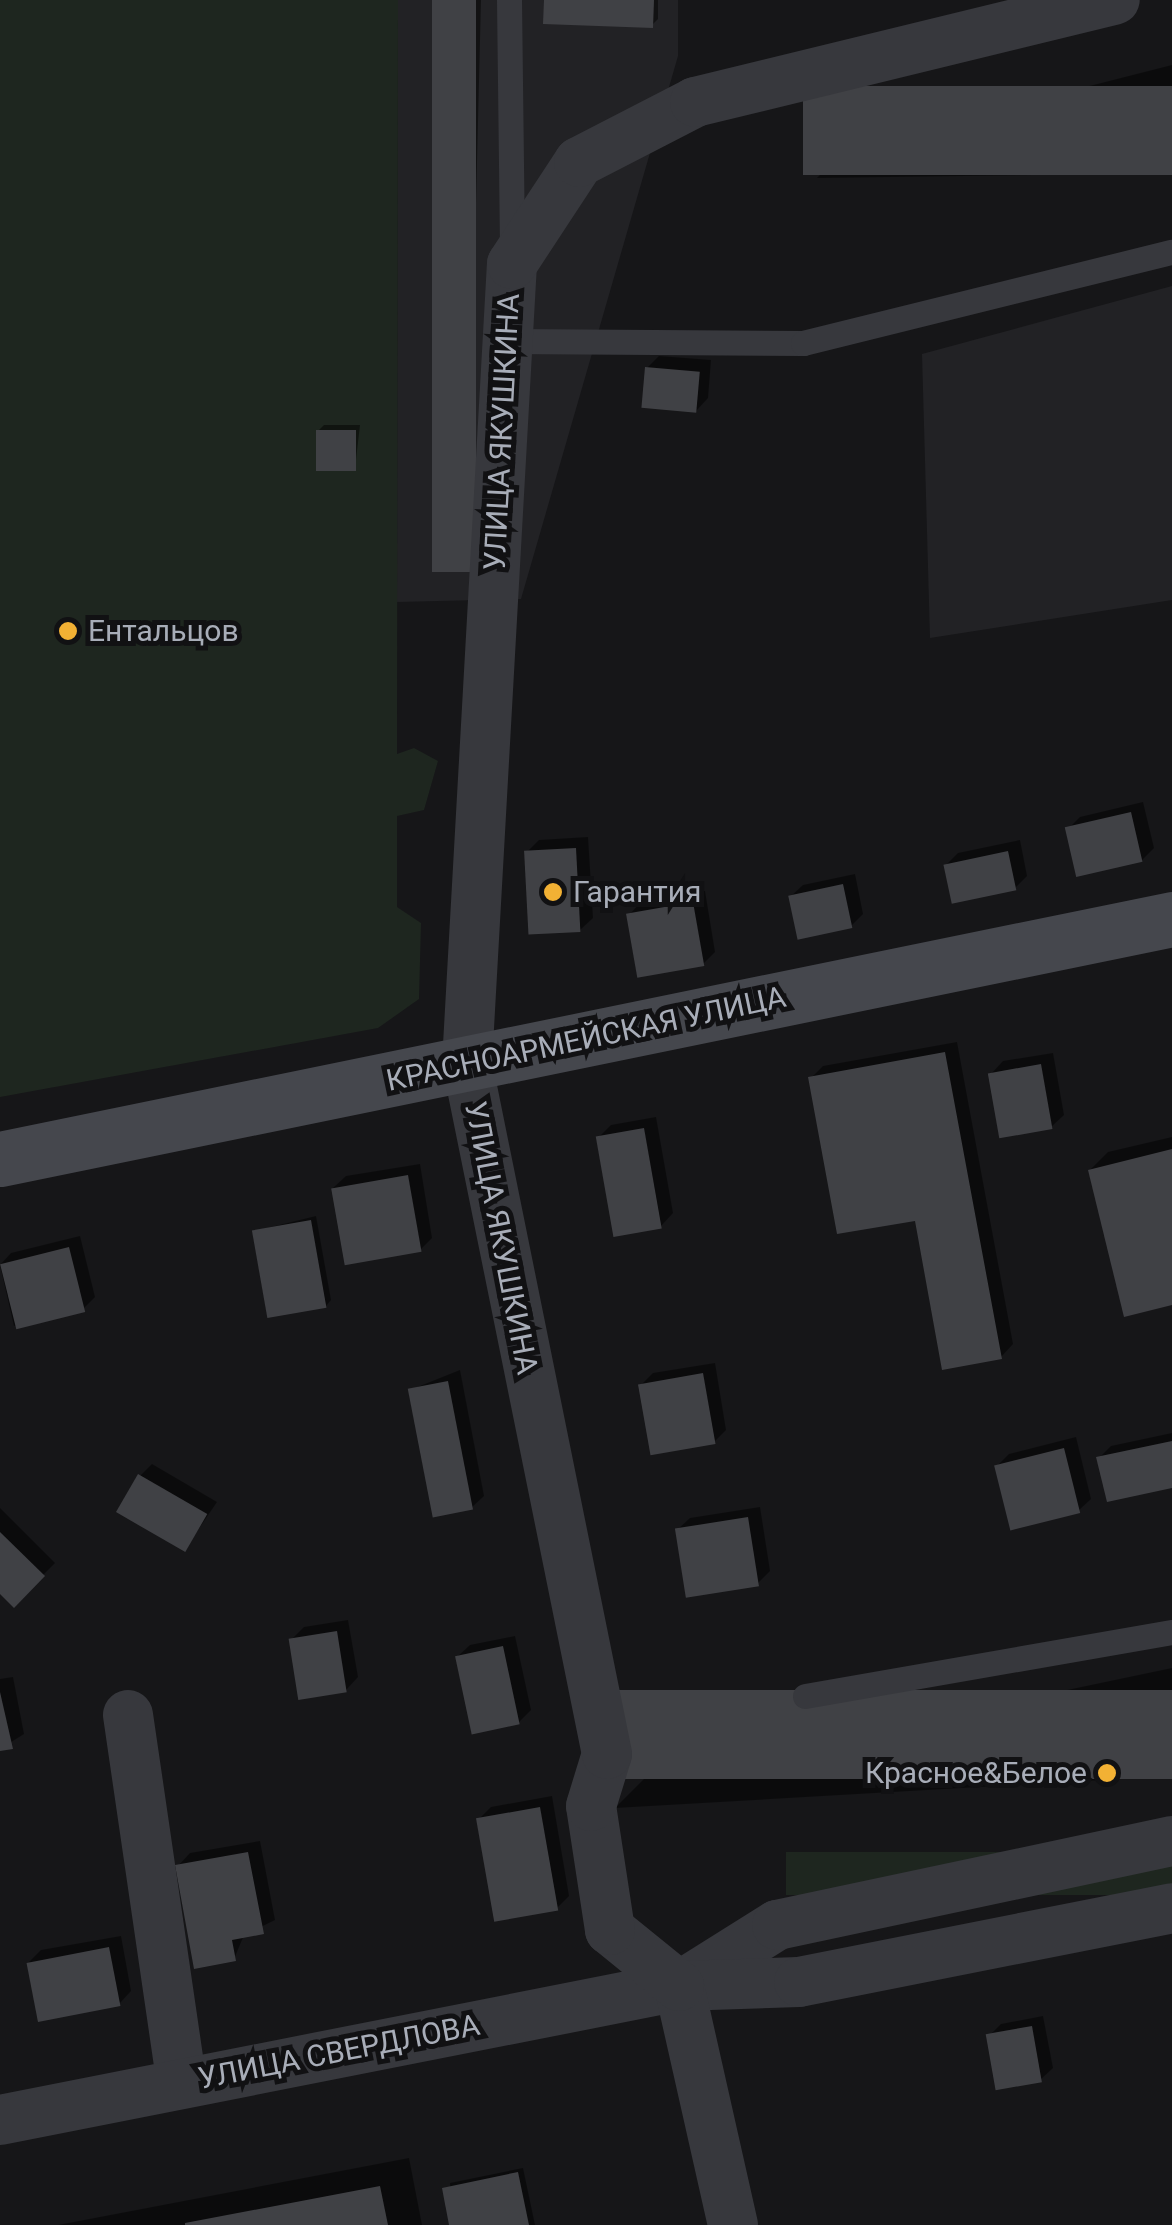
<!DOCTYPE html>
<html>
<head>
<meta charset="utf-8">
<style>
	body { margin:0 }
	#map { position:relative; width:1172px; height:2225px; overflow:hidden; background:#161618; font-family:Roboto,sans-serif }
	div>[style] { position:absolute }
	.built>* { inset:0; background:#222225 }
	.green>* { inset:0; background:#1e261f; transform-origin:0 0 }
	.shadow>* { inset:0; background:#0007 }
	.building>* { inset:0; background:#404145; transform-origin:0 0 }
	.lane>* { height:25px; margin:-12.5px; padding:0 12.5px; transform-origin:12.5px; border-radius:12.5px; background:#37383d }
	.street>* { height:50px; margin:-25px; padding:0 25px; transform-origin:25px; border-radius:25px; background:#37383d }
	.secondary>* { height:55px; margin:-27.5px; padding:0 27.5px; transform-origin:27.5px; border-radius:27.5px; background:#45474d }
	.dots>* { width:28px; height:28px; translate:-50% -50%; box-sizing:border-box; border:5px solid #111113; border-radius:50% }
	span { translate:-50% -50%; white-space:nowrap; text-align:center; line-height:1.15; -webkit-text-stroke:10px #111113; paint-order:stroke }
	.street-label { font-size:30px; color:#a8adb8 }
	.poi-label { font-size:30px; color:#a8adb8 }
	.left { translate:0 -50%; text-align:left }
	.right { translate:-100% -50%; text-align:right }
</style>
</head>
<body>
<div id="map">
	<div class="built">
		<i style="clip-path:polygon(398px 0,678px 0,678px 56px,521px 599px,397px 602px)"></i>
		<i style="clip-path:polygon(1172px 286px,1172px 600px,930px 638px,922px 354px)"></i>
	</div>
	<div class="green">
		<i style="clip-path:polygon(0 0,398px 0,397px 754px,414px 748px,438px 761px,424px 810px,397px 816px,397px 907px,421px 923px,419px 999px,378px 1028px,0 1097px)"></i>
		<i style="left:1172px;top:1852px;width:43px;height:386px;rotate:90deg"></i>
	</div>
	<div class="shadow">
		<i style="clip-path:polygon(434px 0,481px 0,467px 568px)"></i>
		<i style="clip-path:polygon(546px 0,658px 0,658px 19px,652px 25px)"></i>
		<i style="clip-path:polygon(1172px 65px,1172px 173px,817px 178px,846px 148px)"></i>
		<i style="clip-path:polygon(659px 356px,711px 360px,708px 398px,696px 411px,647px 368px)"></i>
		<i style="clip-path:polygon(324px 425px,360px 425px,355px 468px,318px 431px)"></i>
		<i style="clip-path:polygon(1143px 802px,1154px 848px,1142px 860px,1068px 829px,1080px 817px)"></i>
		<i style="clip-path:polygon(588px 837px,593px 918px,580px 930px,527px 852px,539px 840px)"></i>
		<i style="clip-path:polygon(1020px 840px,1027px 876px,1015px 888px,946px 865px,958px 853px)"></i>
		<i style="clip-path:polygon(855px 874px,863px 914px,851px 926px,790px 897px,803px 885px)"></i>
		<i style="clip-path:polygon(705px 891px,715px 952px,703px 964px,629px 915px,641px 902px)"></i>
		<i style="clip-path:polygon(957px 1042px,1013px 1344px,1001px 1357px,917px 1218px,811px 1078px,823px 1066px)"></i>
		<i style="clip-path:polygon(1053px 1053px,1064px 1115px,1051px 1127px,991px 1074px,1003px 1061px)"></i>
		<i style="clip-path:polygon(656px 1117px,673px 1213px,661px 1226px,599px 1137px,611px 1125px)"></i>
		<i style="clip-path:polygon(1172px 1137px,1172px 1302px,1090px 1170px,1108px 1152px)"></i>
		<i style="clip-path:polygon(420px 1164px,432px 1238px,420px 1250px,333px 1188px,346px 1176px)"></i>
		<i style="clip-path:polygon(316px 1216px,331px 1300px,326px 1306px,255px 1231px)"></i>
		<i style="clip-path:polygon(80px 1236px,95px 1297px,83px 1309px,14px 1326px,0 1265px,11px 1253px)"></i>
		<i style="clip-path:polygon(715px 1363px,726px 1430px,714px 1442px,641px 1385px,653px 1373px)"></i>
		<i style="clip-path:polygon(460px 1370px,484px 1496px,471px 1508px,410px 1390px)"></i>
		<i style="clip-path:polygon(1172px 1433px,1172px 1485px,1099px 1458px,1111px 1446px)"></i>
		<i style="clip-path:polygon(1076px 1437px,1091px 1499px,1078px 1511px,997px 1466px,1009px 1454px)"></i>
		<i style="clip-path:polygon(152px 1464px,217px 1502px,185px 1549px,140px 1476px)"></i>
		<i style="clip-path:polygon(760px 1507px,770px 1571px,757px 1584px,677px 1530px,690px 1518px)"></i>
		<i style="clip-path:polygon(0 1508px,55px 1563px,14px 1604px,0 1590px)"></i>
		<i style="clip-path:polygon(348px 1620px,358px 1677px,346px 1690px,291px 1640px,304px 1627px)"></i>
		<i style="clip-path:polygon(515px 1636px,531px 1710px,519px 1722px,457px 1657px,470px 1645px)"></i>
		<i style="clip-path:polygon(1172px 1668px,1172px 1776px,615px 1808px,644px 1779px)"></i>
		<i style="clip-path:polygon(13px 1677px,24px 1734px,0 1749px,0 1679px)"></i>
		<i style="clip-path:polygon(552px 1796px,569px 1896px,557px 1908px,479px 1819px,491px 1807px)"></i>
		<i style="clip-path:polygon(260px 1841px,275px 1920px,244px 1935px,234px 1959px,178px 1866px,190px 1853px)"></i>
		<i style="clip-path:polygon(121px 1936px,131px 1991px,119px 2004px,29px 1962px,41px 1950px)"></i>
		<i style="clip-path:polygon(1043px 2016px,1053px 2068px,1040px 2080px,989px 2036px,1001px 2024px)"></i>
		<i style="clip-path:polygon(409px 2158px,422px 2225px,58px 2225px)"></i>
		<i style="clip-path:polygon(523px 2168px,535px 2225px,452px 2225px,450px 2183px)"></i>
	</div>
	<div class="building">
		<i style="left:432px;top:0;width:44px;height:572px"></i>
		<i style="clip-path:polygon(544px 0,654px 0,653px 28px,543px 24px)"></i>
		<i style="left:1172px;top:86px;width:89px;height:369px;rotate:90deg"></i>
		<i style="left:645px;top:367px;width:55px;height:41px;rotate:5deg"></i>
		<i style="left:316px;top:430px;width:40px;height:41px"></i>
		<i style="left:1131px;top:812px;width:51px;height:68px;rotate:77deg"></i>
		<i style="left:576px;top:848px;width:84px;height:52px;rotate:87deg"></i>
		<i style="left:1008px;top:851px;width:40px;height:66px;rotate:78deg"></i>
		<i style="left:843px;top:884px;width:45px;height:56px;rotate:78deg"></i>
		<i style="left:693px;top:902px;width:65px;height:68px;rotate:80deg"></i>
		<i style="clip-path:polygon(945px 1052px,1002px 1359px,942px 1370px,915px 1221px,837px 1234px,808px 1077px)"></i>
		<i style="left:1041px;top:1064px;width:66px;height:54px;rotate:80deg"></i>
		<i style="left:644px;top:1128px;width:102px;height:49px;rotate:80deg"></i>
		<i style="clip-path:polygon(1172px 1149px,1172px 1305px,1124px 1317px,1088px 1170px)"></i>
		<i style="left:408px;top:1175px;width:78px;height:78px;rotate:80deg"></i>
		<i style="left:311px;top:1220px;width:89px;height:60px;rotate:80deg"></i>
		<i style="left:69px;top:1247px;width:67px;height:71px;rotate:76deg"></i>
		<i style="left:703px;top:1373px;width:72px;height:66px;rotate:80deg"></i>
		<i style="left:448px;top:1381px;width:131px;height:41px;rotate:79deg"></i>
		<i style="clip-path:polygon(1172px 1441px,1172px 1488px,1107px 1502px,1096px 1457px)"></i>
		<i style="left:1064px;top:1448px;width:67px;height:72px;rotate:76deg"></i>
		<i style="left:138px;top:1474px;width:80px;height:44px;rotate:30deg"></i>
		<i style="left:748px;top:1517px;width:70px;height:74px;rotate:81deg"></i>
		<i style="clip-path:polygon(0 1532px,45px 1576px,14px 1608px,0 1594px)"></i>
		<i style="left:337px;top:1631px;width:62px;height:49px;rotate:81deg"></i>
		<i style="left:503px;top:1646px;width:80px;height:49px;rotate:78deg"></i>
		<i style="left:1172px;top:1690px;width:89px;height:572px;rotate:90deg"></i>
		<i style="clip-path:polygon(0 1692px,13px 1749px,0 1751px)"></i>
		<i style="left:540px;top:1807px;width:105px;height:65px;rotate:80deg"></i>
		<i style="clip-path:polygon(248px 1852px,264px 1934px,232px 1940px,236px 1961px,194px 1969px,175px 1865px)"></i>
		<i style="left:109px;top:1947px;width:60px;height:84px;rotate:79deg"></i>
		<i style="left:1032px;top:2026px;width:57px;height:47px;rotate:80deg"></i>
		<i style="clip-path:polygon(518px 2172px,529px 2225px,449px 2225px,442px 2188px)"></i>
		<i style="clip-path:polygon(380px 2186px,388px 2225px,185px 2225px,185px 2223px)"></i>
	</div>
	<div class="lane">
		<i style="left:509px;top:0;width:254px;rotate:89.3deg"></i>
		<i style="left:507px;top:341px;width:296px;rotate:0.4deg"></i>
		<i style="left:803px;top:343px;width:380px;rotate:-13.9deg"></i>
		<i style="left:805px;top:1696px;width:373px;rotate:-9.9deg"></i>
	</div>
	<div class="street">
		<i style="left:128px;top:1715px;width:372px;rotate:81.7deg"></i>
		<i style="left:683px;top:1984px;width:111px;rotate:-32.1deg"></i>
		<i style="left:777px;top:1925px;width:404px;rotate:-12deg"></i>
		<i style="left:0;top:2120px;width:692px;rotate:-11.16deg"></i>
		<i style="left:679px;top:1986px;width:120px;rotate:-1.9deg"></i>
		<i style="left:799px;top:1982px;width:380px;rotate:-11.2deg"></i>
		<i style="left:733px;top:2225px;width:245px;rotate:-102.7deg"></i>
		<i style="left:679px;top:1986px;width:89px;rotate:-140.9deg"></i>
		<i style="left:610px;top:1930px;width:125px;rotate:-98.7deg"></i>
		<i style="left:591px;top:1806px;width:54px;rotate:-72.9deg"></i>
		<i style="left:607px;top:1754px;width:705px;rotate:-101.45deg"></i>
		<i style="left:467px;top:1063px;width:800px;rotate:-86.78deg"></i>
		<i style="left:512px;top:264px;width:122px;rotate:-56.7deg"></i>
		<i style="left:579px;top:162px;width:131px;rotate:-27.3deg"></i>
		<i style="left:695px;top:102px;width:432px;rotate:-13.7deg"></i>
	</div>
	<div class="secondary">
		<i style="left:0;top:1159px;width:1196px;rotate:-11.57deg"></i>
	</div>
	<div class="dots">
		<i style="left:68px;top:631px;background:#f2b134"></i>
		<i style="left:553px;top:892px;background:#f2b134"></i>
		<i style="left:1107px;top:1773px;background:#f2b134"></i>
	</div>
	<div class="street-label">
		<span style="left:502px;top:432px;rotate:-87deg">УЛИЦА ЯКУШКИНА</span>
		<span style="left:586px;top:1039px;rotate:-12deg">КРАСНОАРМЕЙСКАЯ УЛИЦА</span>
		<span style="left:501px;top:1238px;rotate:79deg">УЛИЦА ЯКУШКИНА</span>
		<span style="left:339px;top:2052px;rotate:-11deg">УЛИЦА СВЕРДЛОВА</span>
	</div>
	<div class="poi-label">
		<span class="left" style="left:88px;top:631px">Ентальцов</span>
		<span class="left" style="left:573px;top:892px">Гарантия</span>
		<span class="right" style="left:1087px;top:1773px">Красное&amp;Белое</span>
	</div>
</div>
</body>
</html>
